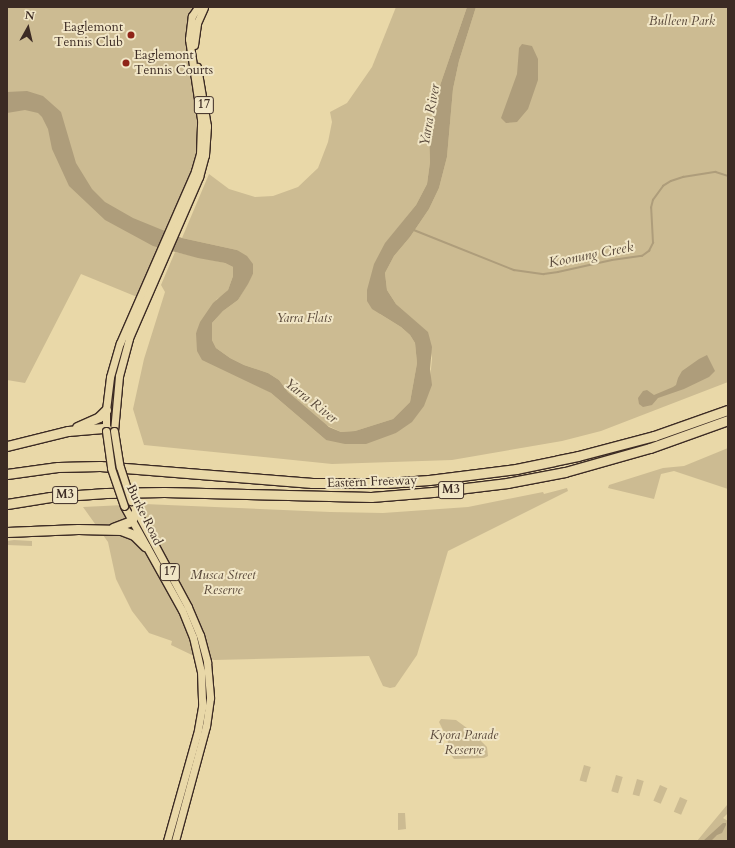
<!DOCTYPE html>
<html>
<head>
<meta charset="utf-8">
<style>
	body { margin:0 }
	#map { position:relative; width:735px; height:848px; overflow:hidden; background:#e9d8a8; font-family:Cardo,serif }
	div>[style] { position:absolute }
	.green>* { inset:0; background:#ccbb92; transform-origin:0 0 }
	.water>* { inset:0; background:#ae9d7b }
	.stream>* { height:1.5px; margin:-0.75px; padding:0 0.75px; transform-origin:0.75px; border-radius:0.75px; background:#ae9d7b }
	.roads { filter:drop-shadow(1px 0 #3c2b24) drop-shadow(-1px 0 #3c2b24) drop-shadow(0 1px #3c2b24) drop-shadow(0 -1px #3c2b24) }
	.primary>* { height:7px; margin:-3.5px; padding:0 3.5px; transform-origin:3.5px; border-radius:3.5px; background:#e9d8a8 }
	.highway>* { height:9px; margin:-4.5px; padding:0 4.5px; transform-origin:4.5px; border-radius:4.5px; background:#e9d8a8 }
	.bridges { filter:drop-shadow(1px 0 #3c2b24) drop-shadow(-1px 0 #3c2b24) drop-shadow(0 1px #3c2b24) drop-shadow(0 -1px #3c2b24) }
	.primary-bridge>* { height:7px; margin:-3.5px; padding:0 3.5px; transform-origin:3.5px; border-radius:3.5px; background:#e9d8a8 }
	.dots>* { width:11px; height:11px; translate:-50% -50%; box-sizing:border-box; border:2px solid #f1e6c6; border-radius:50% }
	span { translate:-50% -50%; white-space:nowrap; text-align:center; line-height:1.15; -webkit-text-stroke:4px #f1e6c6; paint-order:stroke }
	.shield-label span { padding:1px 3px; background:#f1e6c6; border:1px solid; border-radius:3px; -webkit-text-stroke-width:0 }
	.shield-label { font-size:12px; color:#3c2b24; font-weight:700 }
	.park-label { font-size:13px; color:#59483a; font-style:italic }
	.poi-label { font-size:13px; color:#3c2b24 }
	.right { translate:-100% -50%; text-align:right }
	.left { translate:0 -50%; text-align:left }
	.street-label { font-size:13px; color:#3c2b24 }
	.water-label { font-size:14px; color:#58483a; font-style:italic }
	.frame { position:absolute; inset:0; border:8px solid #3c2b24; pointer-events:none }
	.north { position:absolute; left:8px; top:8px; width:40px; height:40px; -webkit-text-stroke:3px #f1e6c6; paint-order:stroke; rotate:8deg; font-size:11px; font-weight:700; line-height:16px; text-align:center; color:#3c2b24 }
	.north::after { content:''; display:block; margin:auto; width:14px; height:18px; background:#3c2b24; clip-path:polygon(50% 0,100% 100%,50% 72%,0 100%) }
</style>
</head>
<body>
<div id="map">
	<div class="green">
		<i style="clip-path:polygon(7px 7px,191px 7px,194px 14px,189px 43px,201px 127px,199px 159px,142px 299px,81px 274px,25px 383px,7px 380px)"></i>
		<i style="clip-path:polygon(396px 7px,467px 7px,435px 100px,429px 136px,430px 162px,427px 184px,416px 205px,385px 244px,380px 314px,401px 327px,410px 335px,415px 343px,417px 363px,410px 402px,393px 419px,355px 431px,341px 432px,320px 422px,288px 392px,279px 380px,268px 373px,244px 365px,230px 358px,216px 348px,212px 340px,212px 323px,223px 311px,238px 300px,253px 274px,237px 250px,182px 238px,209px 174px,229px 189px,255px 197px,273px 196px,298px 187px,318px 168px,328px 142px,332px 122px,330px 112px,347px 103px,372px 67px)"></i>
		<i style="clip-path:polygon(476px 7px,728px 7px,728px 382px,601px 431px,562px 441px,452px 460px,332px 464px,144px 445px,133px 409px,144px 359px,165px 292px,161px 285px,175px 252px,225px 263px,233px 267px,233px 276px,228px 290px,223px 296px,217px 299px,196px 333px,256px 385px,271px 393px,326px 440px,396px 433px,430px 380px,432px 358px,427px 332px,396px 304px,387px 290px,385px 273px,394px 256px,410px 237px,429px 209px,439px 188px,447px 157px,453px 89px,459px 61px)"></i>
		<i style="clip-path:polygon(728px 448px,728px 489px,674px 471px,661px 474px,654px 499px,608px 488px,609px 485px,663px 468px,684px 466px)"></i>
		<i style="clip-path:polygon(567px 488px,568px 491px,448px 551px,417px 655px,395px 687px,390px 688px,383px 686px,369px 656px,214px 660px,192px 655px,171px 645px,172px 641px,149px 633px,132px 611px,116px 579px,108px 542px,83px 507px,144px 504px,330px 512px,383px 513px,468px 507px,543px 492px,544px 494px)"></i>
		<i style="clip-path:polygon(14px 540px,32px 541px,32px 546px,7px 545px,7px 541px)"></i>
		<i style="clip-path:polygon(441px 719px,456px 720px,471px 731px,487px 747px,488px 756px,484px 758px,454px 759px,451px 755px,447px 738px,439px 722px)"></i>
		<i style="left:584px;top:765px;width:7px;height:16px;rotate:16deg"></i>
		<i style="left:616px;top:775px;width:7px;height:17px;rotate:16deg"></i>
		<i style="left:637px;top:779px;width:7px;height:16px;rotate:16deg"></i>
		<i style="left:660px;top:785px;width:8px;height:17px;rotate:23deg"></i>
		<i style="left:680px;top:797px;width:8px;height:16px;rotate:23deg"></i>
		<i style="clip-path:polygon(727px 805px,728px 813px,723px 818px,728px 821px,728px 841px,697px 841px)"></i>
		<i style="clip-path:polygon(398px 813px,405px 813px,406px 829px,398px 830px)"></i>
	</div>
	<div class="water">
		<i style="clip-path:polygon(467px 7px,476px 7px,459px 61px,453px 89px,447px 157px,439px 188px,429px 209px,410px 237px,394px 256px,385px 273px,387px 290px,396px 304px,428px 332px,432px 347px,430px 369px,432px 385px,424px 406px,412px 422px,396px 433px,366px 444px,345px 444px,326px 440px,271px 393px,202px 360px,197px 351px,196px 333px,200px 322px,213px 303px,228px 290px,233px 276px,233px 267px,225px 263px,198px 258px,153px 246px,105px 220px,69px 186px,52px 149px,48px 129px,42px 117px,38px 113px,25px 110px,7px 113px,7px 92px,27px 91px,43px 96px,61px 112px,76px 163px,92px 189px,105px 202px,133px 218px,182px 238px,237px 250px,247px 256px,253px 264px,253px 274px,248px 284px,238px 300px,223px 311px,212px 323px,212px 340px,216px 348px,230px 358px,244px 365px,268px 373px,279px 380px,288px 392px,329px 427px,341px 432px,355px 431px,393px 419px,410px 402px,417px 363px,415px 343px,410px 335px,401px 327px,372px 309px,367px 301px,367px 290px,374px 264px,385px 243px,416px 205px,427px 184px,430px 162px,429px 136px,435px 100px)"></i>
		<i style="clip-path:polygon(522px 44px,532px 46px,538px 59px,538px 80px,528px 109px,517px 122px,506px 123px,501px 118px,517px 74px,519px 48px)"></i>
		<i style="clip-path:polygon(707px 355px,715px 371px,709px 377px,684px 389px,658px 398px,652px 405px,643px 407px,639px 404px,638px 398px,643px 391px,647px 390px,654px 395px,673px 387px,676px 385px,678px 378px,682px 371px,699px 359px)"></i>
		<i style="clip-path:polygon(723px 823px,726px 823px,726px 825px,722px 833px,717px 835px,711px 841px,703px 841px)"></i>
	</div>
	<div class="stream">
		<i style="left:414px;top:230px;width:108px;rotate:21.8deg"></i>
		<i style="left:514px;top:270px;width:30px;rotate:8deg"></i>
		<i style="left:544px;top:274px;width:14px;rotate:-8deg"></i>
		<i style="left:558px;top:272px;width:55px;rotate:-12.5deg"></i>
		<i style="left:612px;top:260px;width:30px;rotate:-8deg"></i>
		<i style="left:642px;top:256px;width:9px;rotate:-36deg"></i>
		<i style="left:649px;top:251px;width:9px;rotate:-63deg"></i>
		<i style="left:653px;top:243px;width:35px;rotate:-93deg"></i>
		<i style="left:651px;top:208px;width:8px;rotate:-76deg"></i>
		<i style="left:653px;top:200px;width:17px;rotate:-54deg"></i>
		<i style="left:663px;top:186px;width:9px;rotate:-32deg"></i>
		<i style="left:671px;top:181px;width:13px;rotate:-18deg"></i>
		<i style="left:683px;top:177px;width:33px;rotate:-9deg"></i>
		<i style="left:716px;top:172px;width:13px;rotate:18deg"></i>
	</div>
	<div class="roads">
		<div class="primary">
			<i style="left:194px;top:45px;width:22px;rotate:-82deg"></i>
			<i style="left:197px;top:23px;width:17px;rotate:-66deg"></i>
			<i style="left:106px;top:431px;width:21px;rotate:-90deg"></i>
			<i style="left:106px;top:410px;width:33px;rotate:-83deg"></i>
			<i style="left:110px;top:377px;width:35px;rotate:-74deg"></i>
			<i style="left:120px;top:343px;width:188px;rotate:-66.4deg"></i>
			<i style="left:195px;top:171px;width:18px;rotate:-74deg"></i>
			<i style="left:200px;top:154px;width:35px;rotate:-88deg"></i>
			<i style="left:201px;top:119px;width:81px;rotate:-98.5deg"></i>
			<i style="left:189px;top:39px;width:23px;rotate:-83deg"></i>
			<i style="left:192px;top:16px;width:11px;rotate:-56deg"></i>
			<i style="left:114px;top:431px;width:55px;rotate:-84.8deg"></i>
			<i style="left:119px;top:376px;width:39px;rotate:-75deg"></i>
			<i style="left:129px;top:338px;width:176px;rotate:-66.5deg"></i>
			<i style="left:199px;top:177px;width:23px;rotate:-75deg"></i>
			<i style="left:205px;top:155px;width:29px;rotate:-86deg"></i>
			<i style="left:207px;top:126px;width:60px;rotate:-99.6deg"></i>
			<i style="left:131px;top:501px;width:120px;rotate:61.7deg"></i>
			<i style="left:188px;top:607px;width:30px;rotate:67deg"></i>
			<i style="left:200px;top:635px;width:28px;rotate:75deg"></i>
			<i style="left:207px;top:662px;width:36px;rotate:85deg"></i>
			<i style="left:210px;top:698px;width:28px;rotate:98deg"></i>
			<i style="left:206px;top:726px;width:119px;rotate:105.1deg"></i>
			<i style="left:124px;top:506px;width:119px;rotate:60.9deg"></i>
			<i style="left:182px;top:610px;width:29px;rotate:68deg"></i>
			<i style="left:193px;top:637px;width:35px;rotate:77deg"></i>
			<i style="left:201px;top:671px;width:36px;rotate:88deg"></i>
			<i style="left:202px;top:707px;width:27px;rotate:100deg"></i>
			<i style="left:197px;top:734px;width:111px;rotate:105.7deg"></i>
		</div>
		<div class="highway">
			<i style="left:77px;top:427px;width:24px;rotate:-24deg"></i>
			<i style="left:99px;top:417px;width:10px;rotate:-45deg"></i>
			<i style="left:7px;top:446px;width:63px;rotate:-13.8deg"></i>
			<i style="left:68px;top:431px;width:38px;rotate:-5deg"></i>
			<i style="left:7px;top:474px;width:51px;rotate:-7.8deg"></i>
			<i style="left:58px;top:467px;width:42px;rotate:-1.4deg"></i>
			<i style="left:100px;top:466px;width:213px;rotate:4.6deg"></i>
			<i style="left:312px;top:483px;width:74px"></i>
			<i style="left:386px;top:483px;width:43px;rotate:-4deg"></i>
			<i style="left:429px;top:480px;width:88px;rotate:-7.2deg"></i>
			<i style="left:516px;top:469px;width:63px;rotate:-11.8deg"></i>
			<i style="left:578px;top:456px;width:79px;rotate:-14.7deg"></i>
			<i style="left:654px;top:436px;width:78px;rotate:-19.4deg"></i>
			<i style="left:7px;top:504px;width:44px;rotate:-9.2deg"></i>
			<i style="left:50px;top:497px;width:56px;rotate:-4.1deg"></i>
			<i style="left:106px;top:493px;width:58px;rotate:-1deg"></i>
			<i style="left:164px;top:492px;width:207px;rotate:1.4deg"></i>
			<i style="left:371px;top:497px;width:62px;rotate:-4.6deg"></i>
			<i style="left:433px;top:492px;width:75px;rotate:-6.9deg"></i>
			<i style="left:507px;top:483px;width:59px;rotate:-10.7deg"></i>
			<i style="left:565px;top:472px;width:88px;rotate:-15.8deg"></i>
			<i style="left:650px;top:448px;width:83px;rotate:-19.7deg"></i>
			<i style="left:113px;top:528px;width:19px;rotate:-21deg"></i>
			<i style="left:131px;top:521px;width:11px;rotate:-63deg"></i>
			<i style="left:7px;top:532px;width:71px;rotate:-2.4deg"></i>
			<i style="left:78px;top:529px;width:43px;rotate:1.3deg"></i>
			<i style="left:121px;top:530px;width:14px;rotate:21deg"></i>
			<i style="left:134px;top:535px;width:16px;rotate:45deg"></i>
		</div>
	</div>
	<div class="bridges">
		<div class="primary-bridge">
			<i style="left:106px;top:431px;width:37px;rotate:82deg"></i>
			<i style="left:111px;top:468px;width:40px;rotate:71.1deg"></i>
			<i style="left:114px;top:431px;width:36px;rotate:81deg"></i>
			<i style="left:120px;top:467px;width:36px;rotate:72deg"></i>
		</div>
	</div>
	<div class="dots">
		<i style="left:131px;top:35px;background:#8f2418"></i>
		<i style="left:126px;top:63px;background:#8f2418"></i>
	</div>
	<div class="shield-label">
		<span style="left:204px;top:105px">17</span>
		<span style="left:451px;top:490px">M3</span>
		<span style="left:65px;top:495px">M3</span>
		<span style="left:170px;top:572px">17</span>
	</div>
	<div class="park-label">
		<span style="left:682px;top:21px">Bulleen Park</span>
		<span style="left:304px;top:318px">Yarra Flats</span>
		<span style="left:223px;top:583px">Musca Street<br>Reserve</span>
		<span style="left:464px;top:743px">Kyora Parade<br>Reserve</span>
	</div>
	<div class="poi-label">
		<span class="right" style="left:123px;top:35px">Eaglemont<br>Tennis Club</span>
		<span class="left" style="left:134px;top:63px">Eaglemont<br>Tennis Courts</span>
	</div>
	<div class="street-label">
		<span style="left:372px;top:482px;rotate:-2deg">Eastern Freeway</span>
		<span style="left:144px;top:515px;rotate:64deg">Burke Road</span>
	</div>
	<div class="water-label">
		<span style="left:430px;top:115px;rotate:-80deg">Yarra River</span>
		<span style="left:591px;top:255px;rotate:-11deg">Koonung Creek</span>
		<span style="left:311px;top:401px;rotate:38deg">Yarra River</span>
	</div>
	<div class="frame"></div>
	<div class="north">N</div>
</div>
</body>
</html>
